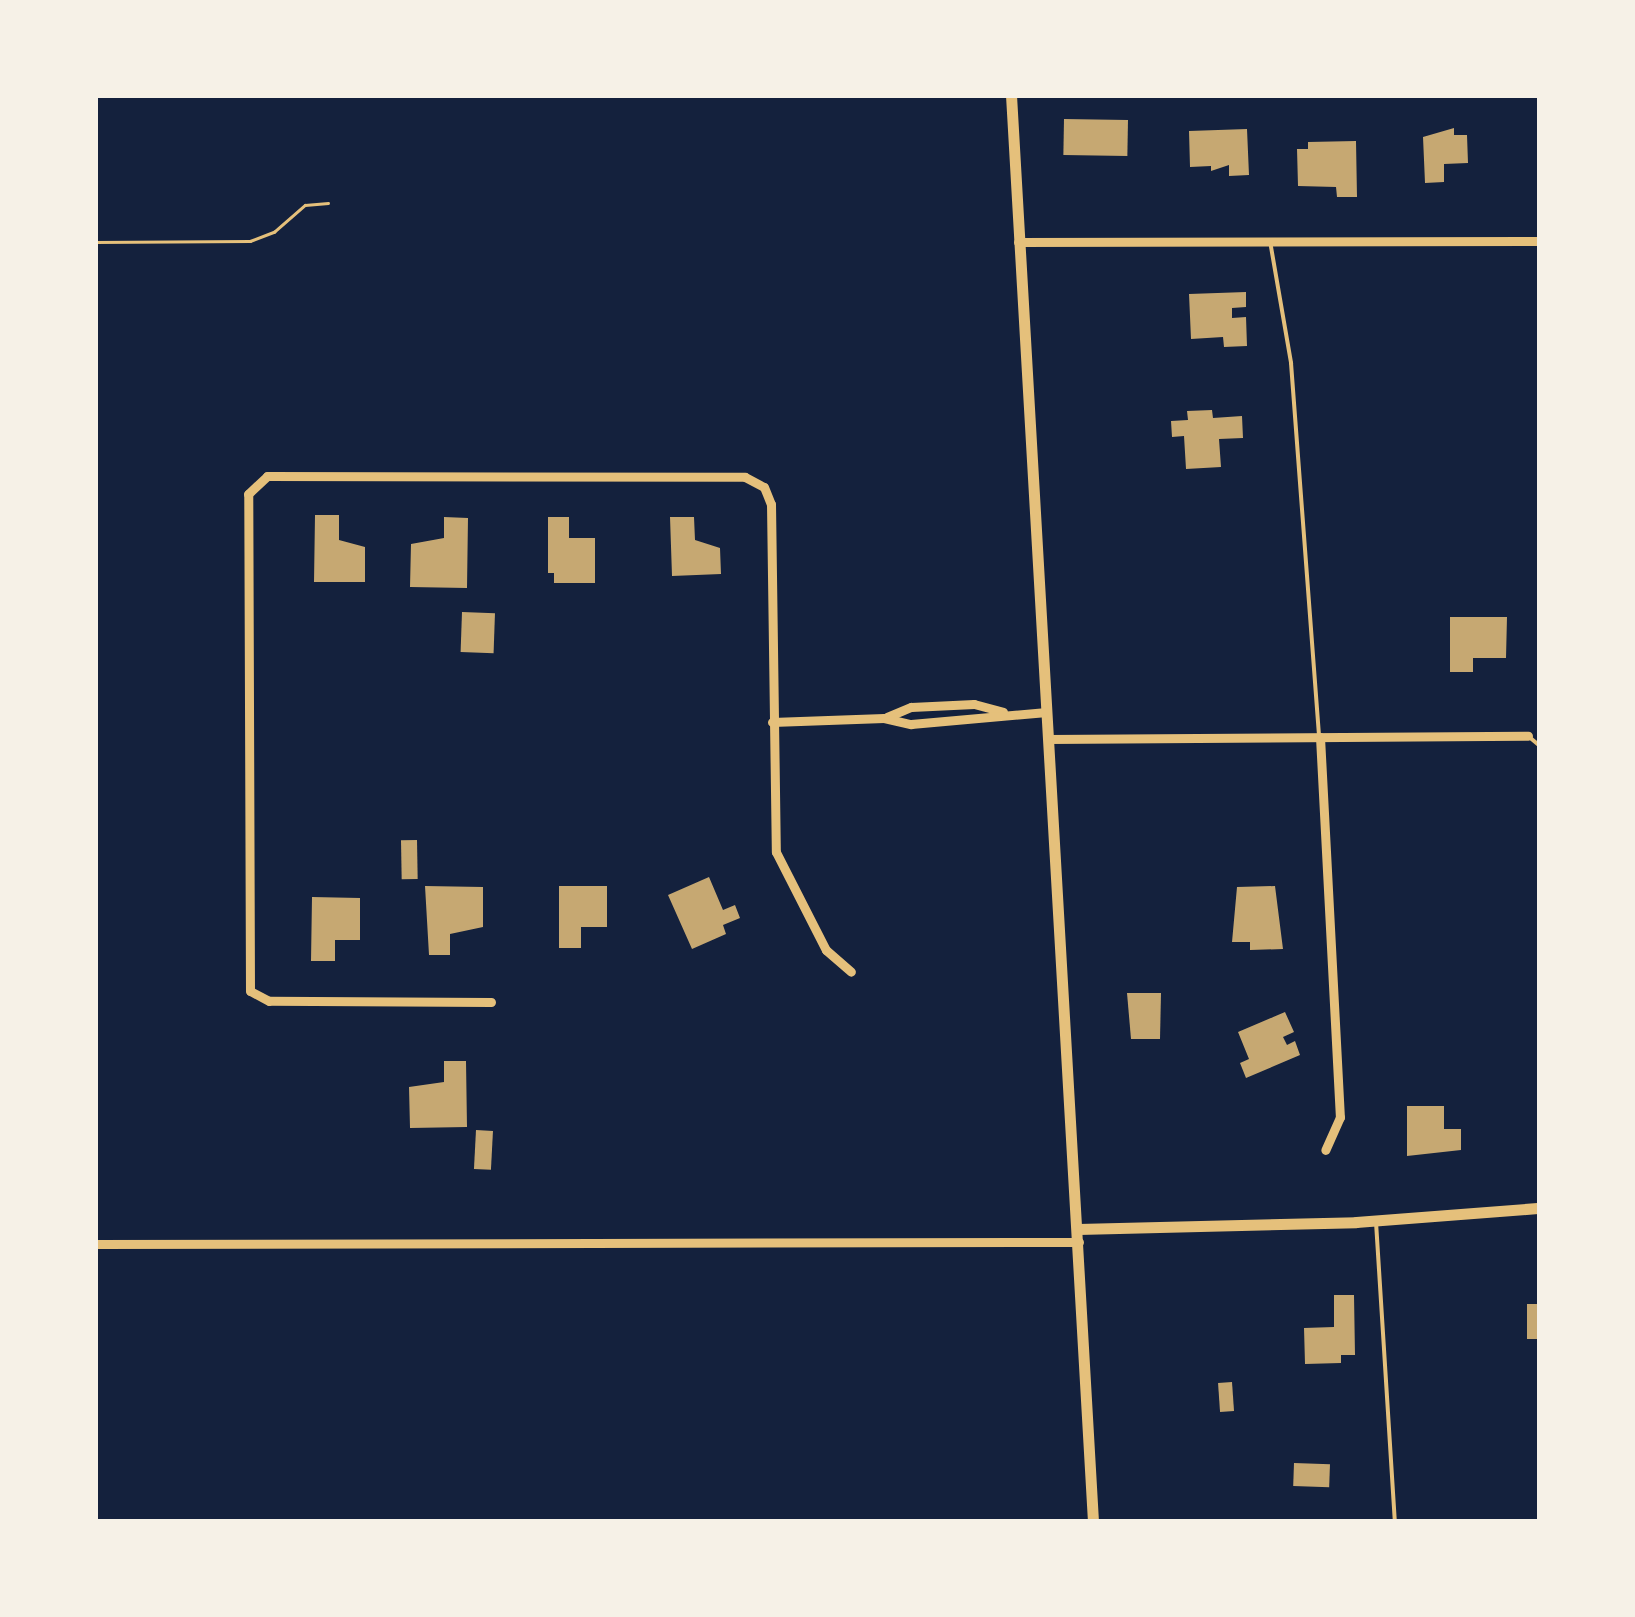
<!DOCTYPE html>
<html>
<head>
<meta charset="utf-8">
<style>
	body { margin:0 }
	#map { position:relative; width:1635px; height:1617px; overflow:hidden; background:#14213d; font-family:"Varela Round",sans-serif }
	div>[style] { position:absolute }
	.building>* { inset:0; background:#c6a872; transform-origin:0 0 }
	.path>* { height:2.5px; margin:-1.25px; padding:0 1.25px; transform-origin:1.25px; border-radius:1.25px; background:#e5c07b }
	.service>* { height:4px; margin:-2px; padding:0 2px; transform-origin:2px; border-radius:2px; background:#e5c07b }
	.minor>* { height:9px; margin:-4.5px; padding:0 4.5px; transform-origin:4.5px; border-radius:4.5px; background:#e5c07b }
	.tertiary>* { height:11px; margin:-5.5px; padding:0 5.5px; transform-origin:5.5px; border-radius:5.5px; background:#e5c07b }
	span { translate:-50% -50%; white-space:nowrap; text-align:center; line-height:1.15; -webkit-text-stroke:9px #f6f1e7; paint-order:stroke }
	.frame { position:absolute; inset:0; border:98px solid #f6f1e7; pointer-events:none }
</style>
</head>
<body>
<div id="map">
	<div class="building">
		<i style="left:1064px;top:119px;width:64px;height:36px;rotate:1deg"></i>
		<i style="clip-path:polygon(1454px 128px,1454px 135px,1467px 135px,1468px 163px,1444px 164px,1444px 182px,1425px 183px,1423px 137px)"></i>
		<i style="clip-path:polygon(1247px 129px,1249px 175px,1229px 176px,1229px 165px,1211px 171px,1211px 166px,1190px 167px,1189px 131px)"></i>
		<i style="clip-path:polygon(1356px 141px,1357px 197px,1337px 197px,1336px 187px,1298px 186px,1297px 149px,1308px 149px,1308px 142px)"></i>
		<i style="clip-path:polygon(1246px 292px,1246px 307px,1232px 308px,1232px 318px,1246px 317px,1247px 346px,1224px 347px,1223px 337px,1191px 339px,1189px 294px)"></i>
		<i style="clip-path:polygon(1212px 410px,1213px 418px,1242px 416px,1243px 438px,1219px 439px,1221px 467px,1186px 469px,1184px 436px,1172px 437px,1171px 421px,1188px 420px,1187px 411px)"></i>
		<i style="clip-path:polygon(315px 515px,339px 515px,339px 540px,365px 547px,365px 582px,314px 582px)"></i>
		<i style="clip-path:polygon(444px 517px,468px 518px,467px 588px,410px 587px,411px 544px,444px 538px)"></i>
		<i style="clip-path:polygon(548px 517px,569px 517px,569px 538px,595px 538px,595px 583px,554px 583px,554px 573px,548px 573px)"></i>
		<i style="clip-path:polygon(670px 517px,694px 517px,695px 540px,720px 548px,721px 574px,672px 576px)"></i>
		<i style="left:462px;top:612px;width:33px;height:40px;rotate:2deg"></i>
		<i style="clip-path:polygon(1450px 617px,1507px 617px,1506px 658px,1473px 658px,1473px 672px,1450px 672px)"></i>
		<i style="left:417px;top:840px;width:39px;height:16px;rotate:89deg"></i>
		<i style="clip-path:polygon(709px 877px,723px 910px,735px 905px,740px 918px,723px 925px,726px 934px,692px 949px,668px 895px)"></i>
		<i style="clip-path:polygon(425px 886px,483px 887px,483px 927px,450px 934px,450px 955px,429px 955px)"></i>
		<i style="clip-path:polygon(559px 886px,607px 886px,607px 927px,581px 927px,581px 948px,559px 948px)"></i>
		<i style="clip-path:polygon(1275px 886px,1283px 949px,1250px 950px,1250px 942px,1232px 942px,1237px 887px)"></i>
		<i style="clip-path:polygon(312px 897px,360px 898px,360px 940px,335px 940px,335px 961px,311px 961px)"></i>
		<i style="clip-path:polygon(1127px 993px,1161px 993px,1160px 1039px,1131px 1039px)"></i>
		<i style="clip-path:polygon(1285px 1012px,1294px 1032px,1283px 1037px,1287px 1045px,1295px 1041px,1300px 1055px,1246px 1078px,1240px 1063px,1249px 1059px,1238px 1032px)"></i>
		<i style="clip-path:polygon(444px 1061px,466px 1061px,467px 1127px,410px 1128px,409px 1087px,444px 1082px)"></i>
		<i style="clip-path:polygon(1407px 1106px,1444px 1106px,1444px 1129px,1461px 1129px,1461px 1150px,1407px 1156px)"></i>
		<i style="left:476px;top:1130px;width:17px;height:39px;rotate:3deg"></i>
		<i style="clip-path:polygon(1334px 1295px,1354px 1295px,1355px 1355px,1341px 1355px,1341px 1363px,1305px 1364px,1304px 1328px,1334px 1327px)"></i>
		<i style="left:1527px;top:1304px;width:13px;height:35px"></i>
		<i style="left:1232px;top:1382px;width:29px;height:14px;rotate:86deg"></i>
		<i style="left:1294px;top:1463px;width:36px;height:23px;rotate:2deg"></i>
	</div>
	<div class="path">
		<i style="left:95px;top:242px;width:155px;rotate:-0.4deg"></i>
		<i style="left:250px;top:241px;width:26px;rotate:-21deg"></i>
		<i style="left:274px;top:232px;width:41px;rotate:-41.1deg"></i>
		<i style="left:305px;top:205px;width:23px;rotate:-5deg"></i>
	</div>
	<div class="service">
		<i style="left:1270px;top:241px;width:124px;rotate:80.2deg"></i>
		<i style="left:1291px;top:363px;width:372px;rotate:85.7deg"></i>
		<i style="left:1528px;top:736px;width:16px;rotate:40deg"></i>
		<i style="left:1376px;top:1222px;width:301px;rotate:86.4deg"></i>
	</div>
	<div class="minor">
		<i style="left:1018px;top:242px;width:522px;rotate:-0.11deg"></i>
		<i style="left:887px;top:717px;width:26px;rotate:-23deg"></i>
		<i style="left:911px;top:707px;width:63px;rotate:-2.7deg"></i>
		<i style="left:974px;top:704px;width:30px;rotate:15deg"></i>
		<i style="left:772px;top:722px;width:112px;rotate:-2deg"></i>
		<i style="left:884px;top:718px;width:28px;rotate:13deg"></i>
		<i style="left:911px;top:724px;width:136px;rotate:-5.1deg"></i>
		<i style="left:1320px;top:737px;width:381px;rotate:87deg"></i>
		<i style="left:1340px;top:1117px;width:36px;rotate:114deg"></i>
		<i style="left:1048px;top:739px;width:480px;rotate:-0.4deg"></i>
		<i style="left:491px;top:1002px;width:222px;rotate:-179.7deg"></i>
		<i style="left:269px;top:1001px;width:21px;rotate:-152deg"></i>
		<i style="left:250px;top:991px;width:497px;rotate:-90.2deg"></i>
		<i style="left:248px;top:494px;width:26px;rotate:-43deg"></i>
		<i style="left:267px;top:476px;width:478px;rotate:0.1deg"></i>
		<i style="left:745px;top:477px;width:21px;rotate:28deg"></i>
		<i style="left:764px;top:487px;width:18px;rotate:68deg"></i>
		<i style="left:771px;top:504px;width:348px;rotate:89.2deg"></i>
		<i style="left:776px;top:852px;width:110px;rotate:63deg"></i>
		<i style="left:826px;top:950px;width:33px;rotate:41deg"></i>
		<i style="left:95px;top:1244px;width:984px;rotate:-0.12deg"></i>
	</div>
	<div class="tertiary">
		<i style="left:1011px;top:95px;width:1429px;rotate:86.71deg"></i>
		<i style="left:1078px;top:1229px;width:278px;rotate:-1.4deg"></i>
		<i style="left:1356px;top:1222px;width:185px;rotate:-4.4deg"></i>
	</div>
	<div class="frame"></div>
</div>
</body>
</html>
